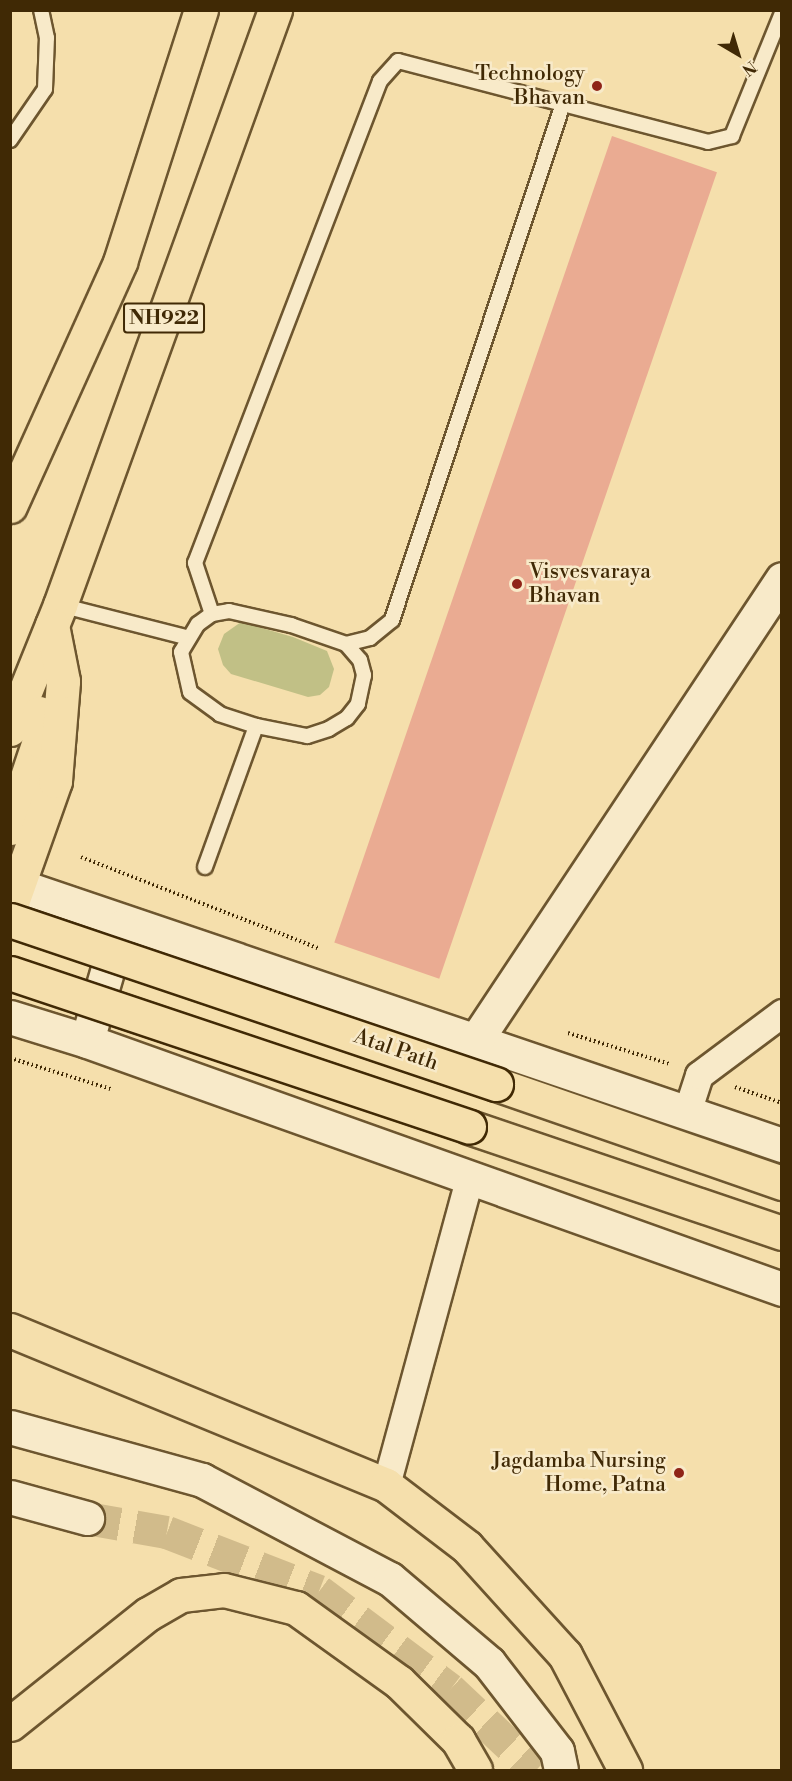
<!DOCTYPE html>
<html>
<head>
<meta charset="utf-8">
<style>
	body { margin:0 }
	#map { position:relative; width:792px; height:1781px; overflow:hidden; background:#f5dfac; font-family:"Libre Bodoni",serif }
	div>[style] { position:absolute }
	.green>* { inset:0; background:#c1c086 }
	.building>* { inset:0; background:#eaab92; transform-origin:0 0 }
	.secondary-tunnel>* { height:33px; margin-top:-16.5px; transform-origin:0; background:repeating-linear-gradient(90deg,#d1bb8b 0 33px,transparent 0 49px) }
	.path>* { height:4px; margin-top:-2px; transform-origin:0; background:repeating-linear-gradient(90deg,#402905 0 1.5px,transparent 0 4.5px) }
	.roads { filter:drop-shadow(2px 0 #6d562f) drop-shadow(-2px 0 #6d562f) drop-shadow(0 2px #6d562f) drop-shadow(0 -2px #6d562f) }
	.lane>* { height:14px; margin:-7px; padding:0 7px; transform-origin:7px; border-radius:7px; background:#f8eac9 }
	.street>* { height:27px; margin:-13.5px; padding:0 13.5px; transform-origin:13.5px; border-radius:13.5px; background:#f8eac9 }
	.secondary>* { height:33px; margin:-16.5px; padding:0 16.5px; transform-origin:16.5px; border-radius:16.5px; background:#f8eac9 }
	.primary>* { height:33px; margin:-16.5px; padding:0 16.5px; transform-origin:16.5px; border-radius:16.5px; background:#f5dfac }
	.highway>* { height:33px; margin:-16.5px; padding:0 16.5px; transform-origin:16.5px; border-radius:16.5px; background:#f5dfac }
	.bridges { filter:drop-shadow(2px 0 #402905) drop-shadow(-2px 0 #402905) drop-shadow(0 2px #402905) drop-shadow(0 -2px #402905) }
	.primary-bridge>* { height:33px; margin:-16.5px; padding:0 16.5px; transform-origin:16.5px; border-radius:16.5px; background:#f5dfac }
	.dots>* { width:16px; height:16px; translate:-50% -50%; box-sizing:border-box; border:3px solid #f8eac9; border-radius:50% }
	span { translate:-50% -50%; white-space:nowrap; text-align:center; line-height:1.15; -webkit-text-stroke:5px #f8eac9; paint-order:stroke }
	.shield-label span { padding:2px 4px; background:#f8eac9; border:2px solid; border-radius:4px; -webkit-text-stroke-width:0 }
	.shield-label { font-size:20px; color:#402905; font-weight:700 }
	.poi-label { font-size:21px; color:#402905 }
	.right { translate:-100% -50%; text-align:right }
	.left { translate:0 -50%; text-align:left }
	.street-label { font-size:21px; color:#402905 }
	.frame { position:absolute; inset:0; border:12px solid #402905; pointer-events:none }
	.north { position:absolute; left:708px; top:24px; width:60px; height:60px; -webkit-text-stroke:4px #f8eac9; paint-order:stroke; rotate:142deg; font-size:16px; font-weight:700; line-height:24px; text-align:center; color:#402905 }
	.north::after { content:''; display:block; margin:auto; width:21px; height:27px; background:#402905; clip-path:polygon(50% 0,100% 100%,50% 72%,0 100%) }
</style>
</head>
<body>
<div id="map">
	<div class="green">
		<i style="clip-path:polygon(241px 622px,293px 637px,327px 651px,334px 669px,329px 687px,320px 695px,308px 697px,231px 674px,223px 665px,218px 649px,224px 634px)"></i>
	</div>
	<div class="building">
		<i style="left:612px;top:136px;width:111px;height:853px;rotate:19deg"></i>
	</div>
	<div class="secondary-tunnel">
		<i style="left:87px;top:1518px;width:81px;rotate:9.9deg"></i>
		<i style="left:167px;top:1532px;width:163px;rotate:21.2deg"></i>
		<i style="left:319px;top:1591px;width:164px;rotate:36.8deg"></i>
		<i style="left:450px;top:1689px;width:118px;rotate:43.3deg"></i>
	</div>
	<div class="path">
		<i style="left:81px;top:857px;width:254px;rotate:21deg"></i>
		<i style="left:568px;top:1033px;width:107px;rotate:16.9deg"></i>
		<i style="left:10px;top:1058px;width:106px;rotate:17.1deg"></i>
		<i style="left:735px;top:1087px;width:50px;rotate:18.8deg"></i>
	</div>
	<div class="roads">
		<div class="lane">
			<i style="left:10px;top:140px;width:62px;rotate:-55.5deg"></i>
			<i style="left:45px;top:89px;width:51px;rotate:-87.8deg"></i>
			<i style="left:47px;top:38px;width:29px;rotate:-102deg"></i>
			<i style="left:60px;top:605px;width:133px;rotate:14.3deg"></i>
			<i style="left:229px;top:611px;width:64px;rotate:12.7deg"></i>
			<i style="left:291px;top:625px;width:58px;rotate:19.1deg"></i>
			<i style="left:346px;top:644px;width:21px;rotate:49deg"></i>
			<i style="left:360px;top:660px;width:16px;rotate:75deg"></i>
			<i style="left:364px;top:675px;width:30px;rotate:102deg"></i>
			<i style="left:358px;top:704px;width:18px;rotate:128deg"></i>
			<i style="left:347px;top:718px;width:21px;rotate:149deg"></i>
			<i style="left:329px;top:729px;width:23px;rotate:162deg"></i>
			<i style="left:307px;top:736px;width:52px;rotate:-168.9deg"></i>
			<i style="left:256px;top:726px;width:38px;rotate:-162deg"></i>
			<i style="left:220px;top:714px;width:37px;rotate:-144deg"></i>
			<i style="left:190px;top:692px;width:41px;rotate:-102.7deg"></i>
			<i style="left:181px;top:652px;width:33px;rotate:-59deg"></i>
			<i style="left:198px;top:624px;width:17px;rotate:-36deg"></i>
			<i style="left:212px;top:614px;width:17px;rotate:-10deg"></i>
			<i style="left:212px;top:614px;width:54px;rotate:-108.4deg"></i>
			<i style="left:195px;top:563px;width:516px;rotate:-69deg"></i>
			<i style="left:380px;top:81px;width:27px;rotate:-48deg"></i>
			<i style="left:398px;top:61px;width:320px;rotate:14.6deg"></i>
			<i style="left:708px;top:142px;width:25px;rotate:-14deg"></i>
			<i style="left:732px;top:136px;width:133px;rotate:-67.9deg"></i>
			<i style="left:346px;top:644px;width:25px;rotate:-14deg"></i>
			<i style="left:370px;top:638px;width:28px;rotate:-39deg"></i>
			<i style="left:392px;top:620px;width:544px;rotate:-71.67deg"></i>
			<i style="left:205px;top:867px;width:150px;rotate:-70.1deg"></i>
		</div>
		<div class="street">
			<i style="left:687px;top:1112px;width:39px;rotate:-72deg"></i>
			<i style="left:699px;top:1075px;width:104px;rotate:-36.8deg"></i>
			<i style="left:386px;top:1485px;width:320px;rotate:-74.8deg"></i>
		</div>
		<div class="secondary">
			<i style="left:20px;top:886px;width:805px;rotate:18.77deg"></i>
			<i style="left:10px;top:1017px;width:81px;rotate:17.3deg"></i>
			<i style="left:87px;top:1041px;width:738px;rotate:19.64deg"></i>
			<i style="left:90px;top:1030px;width:107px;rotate:-73.8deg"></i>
			<i style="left:476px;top:1040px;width:553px;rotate:-56.42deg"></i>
			<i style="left:10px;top:1427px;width:199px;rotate:15.4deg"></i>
			<i style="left:202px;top:1480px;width:212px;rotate:27.8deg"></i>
			<i style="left:390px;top:1579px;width:130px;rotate:40.3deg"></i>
			<i style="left:489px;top:1663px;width:111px;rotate:52.3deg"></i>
			<i style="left:557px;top:1751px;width:19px;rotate:78deg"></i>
			<i style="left:10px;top:1497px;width:80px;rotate:15.3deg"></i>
		</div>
		<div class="primary">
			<i style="left:496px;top:1084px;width:303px;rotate:19.1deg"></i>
			<i style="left:469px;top:1127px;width:330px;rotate:18.7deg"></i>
		</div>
		<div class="highway">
			<i style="left:10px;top:506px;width:268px;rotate:-65.7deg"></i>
			<i style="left:120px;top:262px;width:265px;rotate:-72.2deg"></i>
			<i style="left:10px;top:729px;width:134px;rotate:-68deg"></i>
			<i style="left:60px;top:605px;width:633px;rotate:-70.13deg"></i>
			<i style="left:10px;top:828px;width:92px;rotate:-71.6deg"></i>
			<i style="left:39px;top:741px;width:28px;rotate:-90deg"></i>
			<i style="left:10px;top:908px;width:135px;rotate:-70.5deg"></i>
			<i style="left:55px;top:781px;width:100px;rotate:-85.4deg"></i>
			<i style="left:63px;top:681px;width:57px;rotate:-101.1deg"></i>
			<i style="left:10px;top:1330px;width:407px;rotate:22.4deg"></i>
			<i style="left:386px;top:1485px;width:102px;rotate:37.4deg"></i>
			<i style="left:467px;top:1547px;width:146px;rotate:47.8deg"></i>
			<i style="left:565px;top:1655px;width:130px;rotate:62.4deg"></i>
			<i style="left:10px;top:1724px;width:176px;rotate:-38.6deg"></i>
			<i style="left:148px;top:1614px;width:38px;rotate:-30deg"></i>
			<i style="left:181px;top:1595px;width:43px;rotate:-6.6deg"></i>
			<i style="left:224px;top:1590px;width:74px;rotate:14deg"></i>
			<i style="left:296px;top:1608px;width:127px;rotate:35.7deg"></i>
			<i style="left:399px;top:1682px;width:83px;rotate:44.5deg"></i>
			<i style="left:458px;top:1740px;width:34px;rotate:60deg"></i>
		</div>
	</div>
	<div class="bridges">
		<div class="primary-bridge">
			<i style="left:10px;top:920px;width:513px;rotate:18.65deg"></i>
			<i style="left:10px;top:973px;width:484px;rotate:18.5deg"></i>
		</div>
	</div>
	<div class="dots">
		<i style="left:597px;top:86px;background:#8f2418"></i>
		<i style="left:517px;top:584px;background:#8f2418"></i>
		<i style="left:679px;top:1473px;background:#8f2418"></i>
	</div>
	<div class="shield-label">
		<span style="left:164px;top:318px">NH922</span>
	</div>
	<div class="poi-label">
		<span class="right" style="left:585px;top:86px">Technology<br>Bhavan</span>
		<span class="left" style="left:529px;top:584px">Visvesvaraya<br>Bhavan</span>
		<span class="right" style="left:666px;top:1473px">Jagdamba Nursing<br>Home, Patna</span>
	</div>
	<div class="street-label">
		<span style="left:396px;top:1050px;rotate:19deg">Atal Path</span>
	</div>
	<div class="frame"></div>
	<div class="north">N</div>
</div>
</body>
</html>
